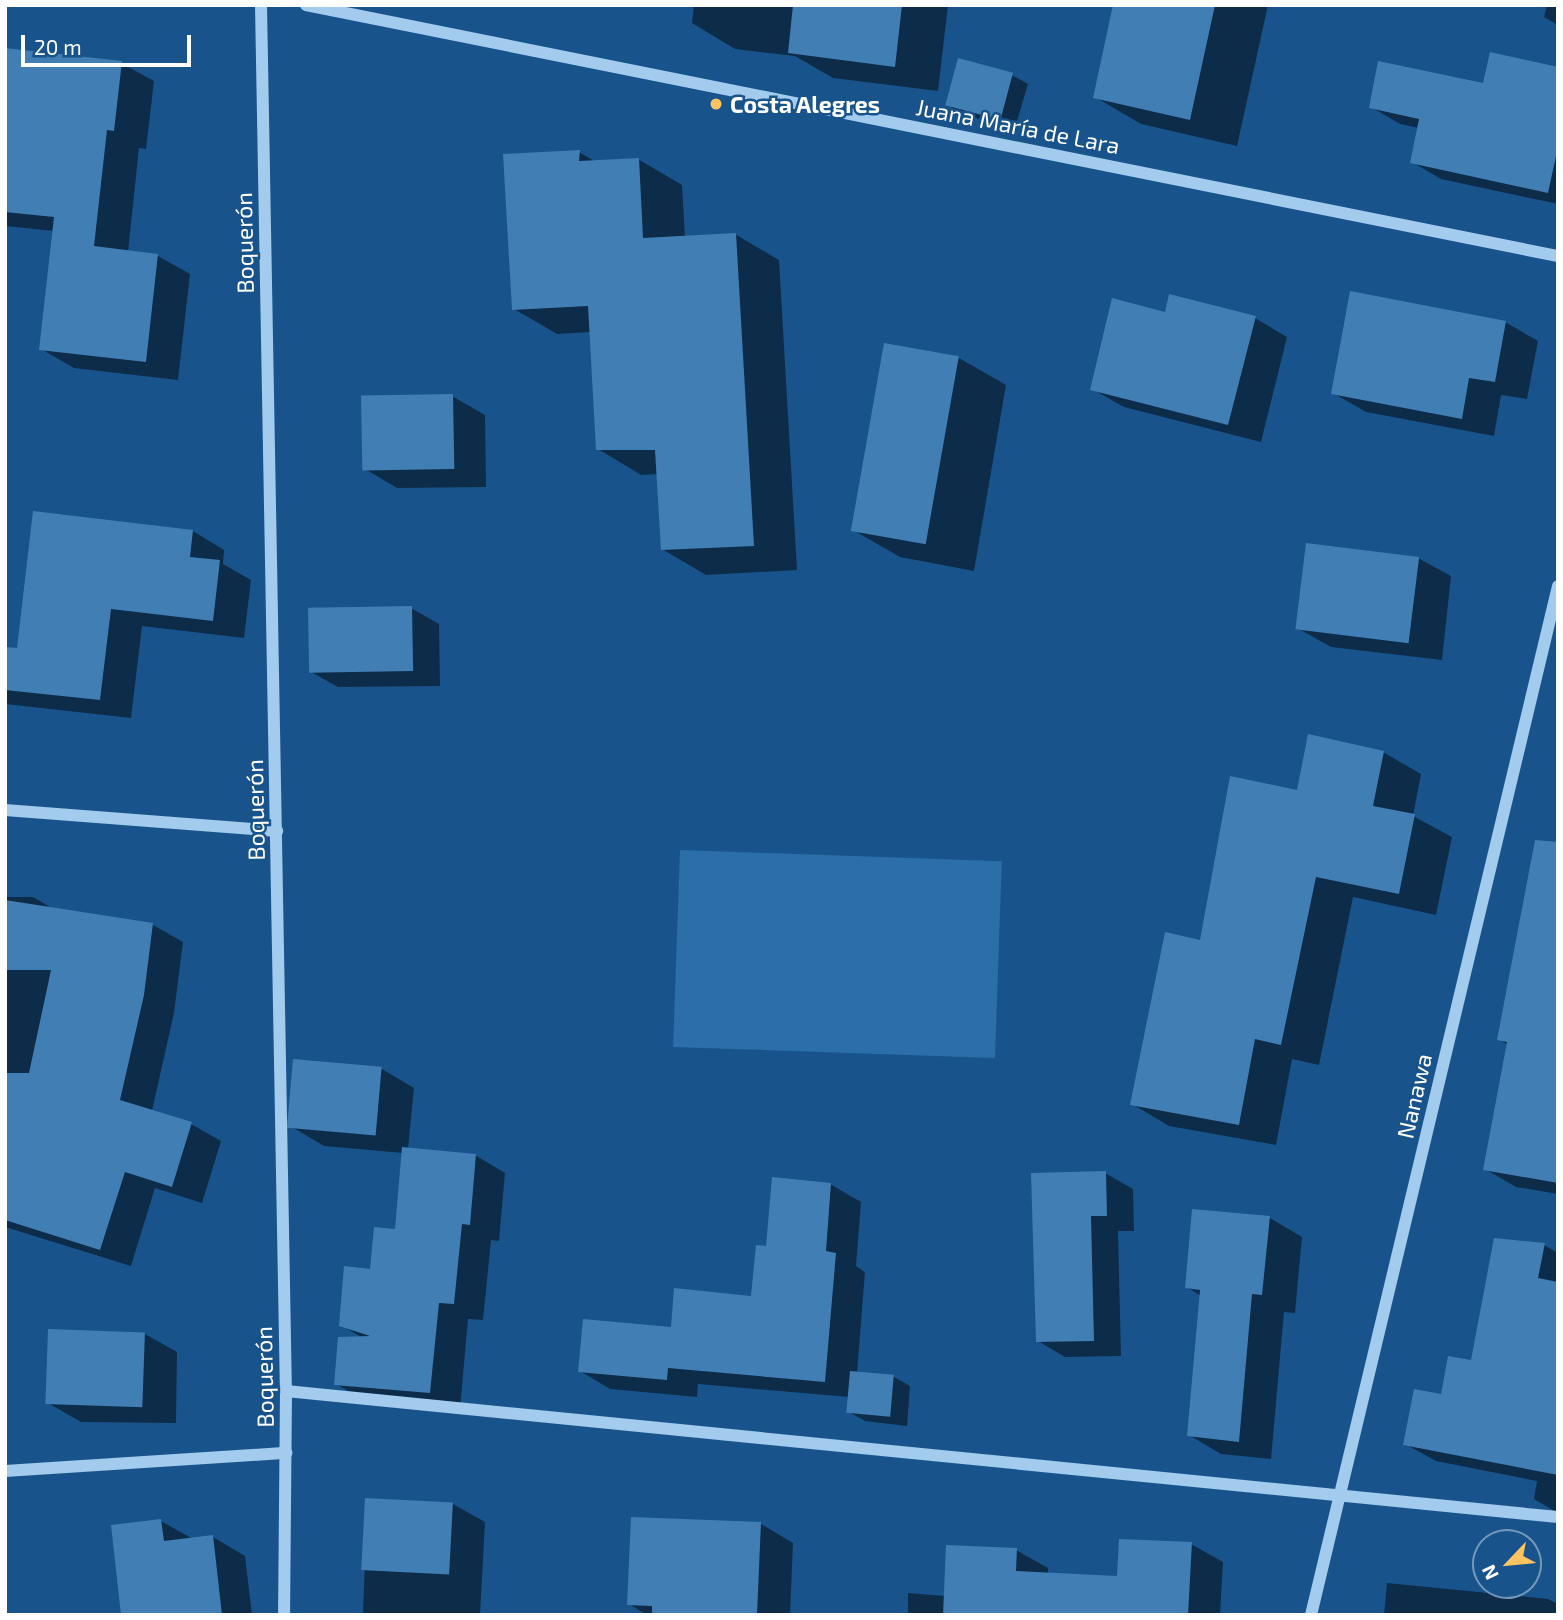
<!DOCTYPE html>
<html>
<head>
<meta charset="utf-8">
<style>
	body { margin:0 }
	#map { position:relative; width:1563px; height:1620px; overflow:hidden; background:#18548b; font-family:"Exo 2",sans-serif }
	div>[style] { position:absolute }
	.green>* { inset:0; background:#2b6ea9; transform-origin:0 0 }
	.shadow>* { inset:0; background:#0007 }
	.building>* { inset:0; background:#417eb4; transform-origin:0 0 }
	.minor>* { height:12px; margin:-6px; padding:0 6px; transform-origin:6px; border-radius:6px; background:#a2cbee }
	.dots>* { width:19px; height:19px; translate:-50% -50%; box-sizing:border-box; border:4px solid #18548b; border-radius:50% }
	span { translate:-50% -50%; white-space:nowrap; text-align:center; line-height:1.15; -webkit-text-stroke:5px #18548b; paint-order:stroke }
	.poi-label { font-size:23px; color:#fff; font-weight:700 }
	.left { translate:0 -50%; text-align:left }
	.street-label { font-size:23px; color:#fff }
	.frame { position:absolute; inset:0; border:7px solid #fff; pointer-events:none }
	.north { position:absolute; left:1472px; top:1529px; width:70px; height:70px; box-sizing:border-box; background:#18548b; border:2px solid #7498b9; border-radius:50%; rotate:244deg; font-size:19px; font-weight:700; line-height:28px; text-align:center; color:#fff }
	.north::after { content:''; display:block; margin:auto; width:24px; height:32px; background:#ffc45f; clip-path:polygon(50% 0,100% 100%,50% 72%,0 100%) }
	.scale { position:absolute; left:21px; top:35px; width:170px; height:32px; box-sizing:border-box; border:4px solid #fff; border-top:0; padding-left:9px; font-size:21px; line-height:24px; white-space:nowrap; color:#fff; -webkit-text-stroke:5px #18548b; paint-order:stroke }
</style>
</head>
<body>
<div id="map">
	<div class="green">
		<i style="left:680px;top:850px;width:322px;height:197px;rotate:2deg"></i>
	</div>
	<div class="shadow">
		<i style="clip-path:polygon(694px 5px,948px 5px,938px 91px,833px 78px,795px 56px,735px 49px,692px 23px)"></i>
		<i style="clip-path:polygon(1115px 5px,1268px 5px,1237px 146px,1141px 124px,1095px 97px)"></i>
		<i style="clip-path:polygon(1547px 5px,1558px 5px,1558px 25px,1544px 17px)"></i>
		<i style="clip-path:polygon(5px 49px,121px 63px,154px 81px,146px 149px,139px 148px,128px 252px,158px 256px,190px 274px,178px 380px,74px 368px,41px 349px,54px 231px,5px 226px)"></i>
		<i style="clip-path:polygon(1558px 69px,1558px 204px,1441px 179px,1412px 162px,1419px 128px,1400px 124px,1371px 107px)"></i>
		<i style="clip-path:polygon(1012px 75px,1028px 84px,1015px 128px,964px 115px,948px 105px)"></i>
		<i style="clip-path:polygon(579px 152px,596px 162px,638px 159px,682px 185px,685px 237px,735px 234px,779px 260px,797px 570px,706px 575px,662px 549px,658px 474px,641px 475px,598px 449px,591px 332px,557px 334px,514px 309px)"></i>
		<i style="clip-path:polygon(1255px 318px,1287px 337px,1261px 442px,1124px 407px,1092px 389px)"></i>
		<i style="clip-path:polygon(1505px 322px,1538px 341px,1527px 399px,1501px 395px,1494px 436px,1366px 412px,1333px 393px)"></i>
		<i style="clip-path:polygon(885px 345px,959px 358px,1006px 385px,974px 571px,900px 557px,853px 530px)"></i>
		<i style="clip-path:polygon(452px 396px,485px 415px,486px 487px,397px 488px,365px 469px)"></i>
		<i style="clip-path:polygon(193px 531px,224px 550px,223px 564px,251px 580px,244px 638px,142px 626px,131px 718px,5px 704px,5px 649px,18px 650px)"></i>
		<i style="clip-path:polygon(1418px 558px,1451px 576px,1442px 660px,1331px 647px,1299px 629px)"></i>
		<i style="clip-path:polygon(411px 608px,439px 624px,440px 686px,338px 687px,311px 672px)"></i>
		<i style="clip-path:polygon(1383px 752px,1421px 774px,1413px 816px,1452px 837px,1436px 915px,1353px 897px,1319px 1065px,1292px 1059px,1276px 1145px,1169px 1126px,1132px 1104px,1201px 942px,1298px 792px)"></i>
		<i style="clip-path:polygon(1558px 881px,1558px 1194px,1516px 1187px,1485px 1169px,1508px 1045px,1499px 1039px)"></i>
		<i style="clip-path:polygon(5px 897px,33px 897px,55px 910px,153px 925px,183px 942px,174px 1013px,152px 1111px,191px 1124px,221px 1141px,202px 1203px,155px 1188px,131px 1266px,5px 1227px)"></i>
		<i style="clip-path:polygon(382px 1069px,414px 1088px,408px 1149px,475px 1155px,505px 1173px,499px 1241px,491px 1240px,483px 1320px,468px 1319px,460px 1409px,366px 1401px,336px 1384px,363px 1338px,341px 1325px,397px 1231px,403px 1153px,324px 1146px,292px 1127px)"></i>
		<i style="clip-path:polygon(1105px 1173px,1133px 1189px,1134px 1231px,1118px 1231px,1121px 1356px,1065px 1357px,1038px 1341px)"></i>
		<i style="clip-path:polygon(830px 1184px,861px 1202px,856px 1266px,865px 1272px,857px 1373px,894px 1377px,910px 1386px,907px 1426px,865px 1421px,849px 1412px,850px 1397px,698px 1384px,697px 1397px,610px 1389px,580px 1371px,753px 1298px,767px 1248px)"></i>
		<i style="clip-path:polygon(1270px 1218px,1302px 1237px,1295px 1313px,1284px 1312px,1271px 1459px,1221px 1454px,1189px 1435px,1201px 1296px,1187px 1287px)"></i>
		<i style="clip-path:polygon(1544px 1245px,1558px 1253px,1558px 1513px,1534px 1499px,1537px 1481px,1436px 1461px,1405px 1444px,1472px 1362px)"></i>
		<i style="clip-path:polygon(145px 1334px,177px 1352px,176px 1423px,81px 1422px,48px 1403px)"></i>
		<i style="clip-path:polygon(367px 1500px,453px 1504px,485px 1522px,480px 1615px,363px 1615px)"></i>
		<i style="clip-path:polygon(161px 1521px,193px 1539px,213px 1537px,245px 1556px,252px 1615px,123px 1615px)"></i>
		<i style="clip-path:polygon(761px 1524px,793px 1543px,790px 1615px,647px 1615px,629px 1604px)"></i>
		<i style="clip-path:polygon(1191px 1544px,1223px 1562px,1220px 1615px,908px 1615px,908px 1593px,945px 1596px,1016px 1550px,1048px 1568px,1048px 1574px,1119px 1578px)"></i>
		<i style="clip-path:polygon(1387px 1583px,1548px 1599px,1558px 1604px,1558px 1615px,1384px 1615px)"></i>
	</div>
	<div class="building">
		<i style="clip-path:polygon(793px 5px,902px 5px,895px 67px,788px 53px)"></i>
		<i style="clip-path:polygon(1113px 5px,1215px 5px,1190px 120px,1093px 98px)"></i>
		<i style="clip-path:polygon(5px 48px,122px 61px,114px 131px,107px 130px,94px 246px,158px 254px,146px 362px,39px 350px,54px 217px,5px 212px)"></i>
		<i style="clip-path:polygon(1490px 52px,1558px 67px,1558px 147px,1548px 193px,1410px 163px,1419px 119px,1369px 108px,1378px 61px,1483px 83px)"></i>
		<i style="left:958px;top:58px;width:57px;height:49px;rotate:15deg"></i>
		<i style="clip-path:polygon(580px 150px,579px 161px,639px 158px,643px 238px,736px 233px,754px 546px,661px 550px,655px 450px,596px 450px,588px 306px,512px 310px,503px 154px)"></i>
		<i style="clip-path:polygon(1350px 291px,1506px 321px,1495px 382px,1469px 378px,1462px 419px,1331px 394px)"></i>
		<i style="clip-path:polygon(1169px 294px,1256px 316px,1228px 425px,1090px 390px,1112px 298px,1165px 312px)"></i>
		<i style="left:884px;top:343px;width:76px;height:191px;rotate:10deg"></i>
		<i style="left:453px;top:394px;width:75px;height:92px;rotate:89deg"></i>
		<i style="clip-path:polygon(33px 511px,193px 530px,190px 557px,220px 560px,213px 621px,111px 609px,100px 700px,5px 690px,5px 647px,17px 648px)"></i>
		<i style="left:1306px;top:543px;width:114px;height:87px;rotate:7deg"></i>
		<i style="left:412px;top:606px;width:65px;height:104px;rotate:89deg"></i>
		<i style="clip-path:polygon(1308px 734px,1384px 751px,1373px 806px,1415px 814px,1399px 894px,1316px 877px,1281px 1045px,1255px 1039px,1239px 1125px,1130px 1105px,1165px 932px,1200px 940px,1230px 776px,1297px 790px)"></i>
		<i style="clip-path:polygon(1535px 840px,1558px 842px,1558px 1183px,1483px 1170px,1507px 1042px,1497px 1040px)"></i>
		<i style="clip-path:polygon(5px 900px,153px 923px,144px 995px,120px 1100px,192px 1122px,172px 1187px,125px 1172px,100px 1250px,5px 1220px,5px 1073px,29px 1073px,51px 970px,5px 970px)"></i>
		<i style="left:293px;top:1059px;width:89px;height:69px;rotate:5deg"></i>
		<i style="clip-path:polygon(402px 1147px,476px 1154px,470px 1225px,462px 1224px,454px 1304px,439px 1303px,430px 1393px,334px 1385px,338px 1337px,370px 1336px,339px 1326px,344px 1266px,370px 1269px,374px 1227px,395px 1229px)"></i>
		<i style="clip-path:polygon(1106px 1171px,1107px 1216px,1091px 1216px,1094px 1341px,1036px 1342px,1031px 1173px)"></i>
		<i style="clip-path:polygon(772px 1177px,831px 1183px,826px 1251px,836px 1253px,825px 1382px,668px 1368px,667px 1380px,578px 1372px,583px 1319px,671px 1327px,674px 1288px,751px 1296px,756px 1245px,766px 1246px)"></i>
		<i style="clip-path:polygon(1192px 1209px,1270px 1216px,1262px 1295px,1252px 1294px,1239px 1442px,1187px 1436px,1200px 1290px,1185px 1288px)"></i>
		<i style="clip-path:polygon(1494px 1238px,1545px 1243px,1538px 1278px,1558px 1282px,1558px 1475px,1403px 1445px,1414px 1389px,1441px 1394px,1448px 1356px,1471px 1360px)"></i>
		<i style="left:48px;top:1329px;width:97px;height:75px;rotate:2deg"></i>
		<i style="left:850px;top:1371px;width:44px;height:42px;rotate:5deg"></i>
		<i style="left:365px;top:1498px;width:88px;height:72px;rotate:3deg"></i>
		<i style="clip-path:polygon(631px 1517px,761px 1522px,757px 1615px,652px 1615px,652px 1606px,627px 1605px)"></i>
		<i style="clip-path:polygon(161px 1519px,164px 1541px,213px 1535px,222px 1615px,121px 1615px,111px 1525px)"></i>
		<i style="clip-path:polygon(1119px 1539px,1192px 1542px,1188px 1615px,943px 1615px,946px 1545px,1017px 1548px,1016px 1571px,1117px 1576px)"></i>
	</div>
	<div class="minor">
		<i style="left:261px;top:5px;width:1386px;rotate:88.97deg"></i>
		<i style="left:286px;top:1391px;width:224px;rotate:90.5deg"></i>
		<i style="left:306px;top:5px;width:1277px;rotate:11.34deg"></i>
		<i style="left:5px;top:810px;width:273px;rotate:4.4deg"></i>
		<i style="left:286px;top:1391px;width:1278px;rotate:5.66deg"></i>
		<i style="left:5px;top:1471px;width:282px;rotate:-3.7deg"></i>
		<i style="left:1311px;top:1615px;width:1058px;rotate:-76.5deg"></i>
	</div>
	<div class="dots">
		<i style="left:716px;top:104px;background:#ffc45f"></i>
	</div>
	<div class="poi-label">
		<span class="left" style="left:730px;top:104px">Costa Alegres</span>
	</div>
	<div class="street-label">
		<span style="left:1018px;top:126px;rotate:11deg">Juana María de Lara</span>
		<span style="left:244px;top:243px;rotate:-91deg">Boquerón</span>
		<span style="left:255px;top:810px;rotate:-91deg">Boquerón</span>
		<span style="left:1414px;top:1096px;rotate:-77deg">Nanawa</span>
		<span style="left:264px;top:1377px;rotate:-91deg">Boquerón</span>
	</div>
	<div class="frame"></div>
	<div class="north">N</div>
	<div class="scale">20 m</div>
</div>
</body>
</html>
